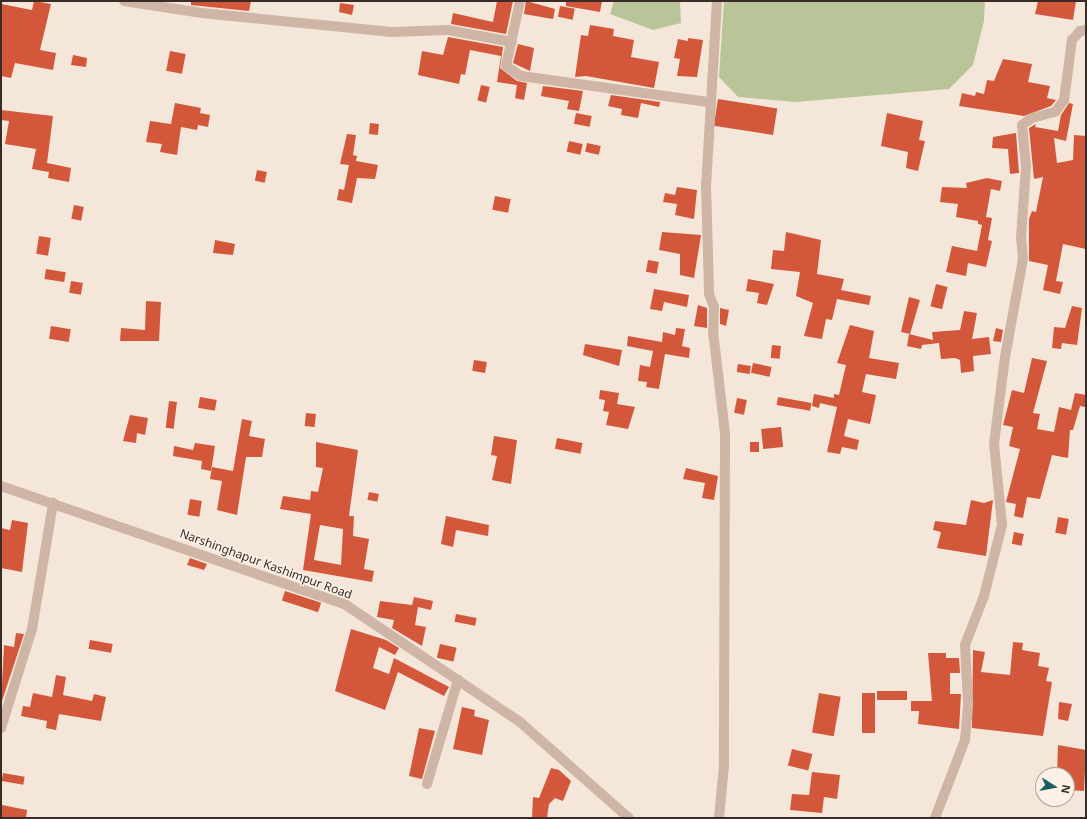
<!DOCTYPE html>
<html>
<head>
<meta charset="utf-8">
<style>
	body { margin:0 }
	#map { position:relative; width:1087px; height:819px; overflow:hidden; background:#f4e7da; font-family:"Noto Sans",sans-serif }
	div>[style] { position:absolute }
	.green>* { inset:0; background:#b9c599 }
	.building>* { inset:0; background:#d3573a; transform-origin:0 0 }
	.minor>* { height:10px; margin:-5px; padding:0 5px; transform-origin:5px; border-radius:5px; background:#ceb5a5 }
	span { translate:-50% -50%; white-space:nowrap; text-align:center; line-height:1.15; -webkit-text-stroke:3px #fbf1e7; paint-order:stroke }
	.street-label { font-size:12px; color:#392c27 }
	.frame { position:absolute; inset:0; border:2px solid #392c27; pointer-events:none }
	.north { position:absolute; left:1035px; top:767px; width:40px; height:40px; box-sizing:border-box; background:#fbf1e7; border:1px solid #ada29a; border-radius:50%; rotate:101deg; font-size:11px; font-weight:700; line-height:16px; text-align:center; color:#392c27 }
	.north::after { content:''; display:block; margin:auto; width:14px; height:18px; background:#185e5f; clip-path:polygon(50% 0,100% 100%,50% 72%,0 100%) }
</style>
</head>
<body>
<div id="map">
	<div class="green">
		<i style="clip-path:polygon(614px 1px,680px 1px,681px 23px,653px 30px,610px 14px)"></i>
		<i style="clip-path:polygon(724px 1px,985px 1px,984px 21px,973px 65px,949px 89px,795px 102px,738px 97px,719px 77px)"></i>
	</div>
	<div class="building">
		<i style="clip-path:polygon(34px 1px,51px 4px,40px 50px,56px 53px,53px 70px,15px 63px,11px 78px,1px 76px,1px 4px,32px 10px)"></i>
		<i style="clip-path:polygon(191px 1px,251px 1px,249px 11px,191px 5px)"></i>
		<i style="clip-path:polygon(497px 1px,513px 1px,506px 34px,451px 24px,453px 13px,493px 22px)"></i>
		<i style="clip-path:polygon(526px 1px,555px 9px,553px 19px,524px 14px)"></i>
		<i style="clip-path:polygon(566px 1px,602px 1px,600px 12px,566px 6px)"></i>
		<i style="clip-path:polygon(1038px 1px,1076px 1px,1073px 20px,1035px 14px)"></i>
		<i style="clip-path:polygon(340px 3px,354px 5px,352px 15px,339px 12px)"></i>
		<i style="left:560px;top:6px;width:15px;height:11px;rotate:11deg"></i>
		<i style="clip-path:polygon(590px 25px,614px 29px,613px 36px,634px 40px,631px 57px,659px 62px,654px 88px,586px 76px,575px 77px,581px 35px,588px 36px)"></i>
		<i style="clip-path:polygon(448px 37px,503px 47px,500px 68px,517px 81px,527px 83px,524px 100px,515px 98px,517px 85px,497px 82px,501px 56px,470px 50px,465px 75px,461px 74px,459px 84px,418px 75px,422px 51px,443px 55px)"></i>
		<i style="clip-path:polygon(688px 38px,703px 40px,697px 77px,677px 76px,680px 59px,674px 58px,678px 39px,688px 41px)"></i>
		<i style="clip-path:polygon(518px 44px,534px 48px,530px 71px,513px 63px)"></i>
		<i style="left:170px;top:51px;width:16px;height:20px;rotate:11deg"></i>
		<i style="clip-path:polygon(73px 55px,87px 58px,86px 67px,71px 65px)"></i>
		<i style="clip-path:polygon(1003px 59px,1032px 64px,1028px 82px,1050px 86px,1047px 98px,1056px 100px,1051px 106px,1024px 116px,959px 106px,962px 93px,975px 96px,976px 92px,984px 94px,987px 80px,994px 81px)"></i>
		<i style="left:481px;top:85px;width:9px;height:16px;rotate:13deg"></i>
		<i style="clip-path:polygon(543px 86px,583px 91px,579px 111px,567px 109px,569px 101px,541px 96px)"></i>
		<i style="clip-path:polygon(611px 95px,660px 102px,659px 107px,641px 103px,638px 118px,621px 115px,622px 109px,608px 106px)"></i>
		<i style="left:718px;top:99px;width:60px;height:27px;rotate:9deg"></i>
		<i style="clip-path:polygon(175px 103px,201px 108px,200px 113px,210px 115px,208px 127px,198px 125px,197px 130px,181px 127px,177px 155px,160px 152px,162px 144px,146px 142px,150px 121px,171px 124px)"></i>
		<i style="clip-path:polygon(1069px 103px,1073px 104px,1066px 141px,1054px 138px,1057px 163px,1073px 160px,1074px 135px,1086px 136px,1086px 249px,1063px 244px,1056px 281px,1063px 282px,1060px 294px,1043px 290px,1048px 265px,1029px 261px,1029px 219px,1032px 211px,1036px 212px,1043px 177px,1034px 179px,1029px 128px,1036px 124px,1035px 127px,1058px 131px,1061px 115px)"></i>
		<i style="clip-path:polygon(1px 110px,53px 116px,47px 163px,71px 168px,69px 182px,48px 178px,49px 172px,32px 169px,36px 149px,5px 144px,9px 121px,1px 120px)"></i>
		<i style="left:576px;top:113px;width:16px;height:11px;rotate:11deg"></i>
		<i style="clip-path:polygon(887px 113px,923px 121px,919px 140px,925px 141px,918px 171px,906px 168px,908px 152px,881px 146px)"></i>
		<i style="left:370px;top:123px;width:9px;height:11px;rotate:6deg"></i>
		<i style="clip-path:polygon(1016px 133px,1019px 173px,1010px 174px,1008px 149px,992px 148px,993px 137px)"></i>
		<i style="clip-path:polygon(347px 134px,356px 135px,353px 155px,357px 156px,356px 161px,378px 165px,375px 179px,357px 178px,352px 203px,337px 200px,339px 189px,344px 190px,349px 165px,340px 164px)"></i>
		<i style="left:569px;top:141px;width:14px;height:11px;rotate:12deg"></i>
		<i style="left:587px;top:143px;width:14px;height:9px;rotate:12deg"></i>
		<i style="left:257px;top:170px;width:10px;height:11px;rotate:11deg"></i>
		<i style="clip-path:polygon(987px 178px,1002px 181px,1000px 191px,991px 189px,986px 217px,992px 218px,988px 240px,992px 241px,986px 267px,968px 263px,966px 276px,946px 272px,952px 246px,977px 251px,982px 225px,978px 224px,978px 221px,956px 217px,958px 204px,940px 202px,942px 187px,967px 188px,966px 183px)"></i>
		<i style="clip-path:polygon(677px 187px,697px 190px,694px 219px,675px 215px,677px 204px,663px 202px,665px 193px,675px 195px)"></i>
		<i style="left:495px;top:196px;width:16px;height:14px;rotate:11deg"></i>
		<i style="left:74px;top:205px;width:10px;height:14px;rotate:11deg"></i>
		<i style="clip-path:polygon(662px 232px,701px 235px,694px 278px,680px 275px,680px 254px,659px 250px)"></i>
		<i style="clip-path:polygon(786px 232px,821px 240px,817px 274px,844px 279px,841px 290px,871px 296px,869px 305px,837px 299px,832px 320px,826px 319px,822px 339px,804px 336px,813px 303px,796px 296px,800px 272px,771px 269px,773px 250px,784px 251px)"></i>
		<i style="left:39px;top:236px;width:12px;height:18px;rotate:9deg"></i>
		<i style="clip-path:polygon(215px 240px,235px 244px,233px 255px,213px 253px)"></i>
		<i style="left:648px;top:260px;width:11px;height:12px;rotate:10deg"></i>
		<i style="left:46px;top:269px;width:20px;height:10px;rotate:9deg"></i>
		<i style="clip-path:polygon(748px 279px,774px 284px,767px 305px,757px 303px,759px 293px,746px 291px)"></i>
		<i style="left:71px;top:281px;width:12px;height:12px;rotate:9deg"></i>
		<i style="left:936px;top:284px;width:12px;height:23px;rotate:14deg"></i>
		<i style="clip-path:polygon(654px 289px,689px 295px,687px 307px,664px 302px,662px 311px,650px 309px)"></i>
		<i style="clip-path:polygon(909px 297px,920px 300px,910px 334px,901px 332px)"></i>
		<i style="clip-path:polygon(146px 301px,161px 302px,159px 341px,120px 341px,121px 328px,145px 330px)"></i>
		<i style="clip-path:polygon(698px 305px,707px 308px,707px 328px,694px 326px)"></i>
		<i style="clip-path:polygon(1072px 306px,1082px 308px,1077px 345px,1062px 343px,1061px 349px,1052px 348px,1054px 327px,1065px 328px)"></i>
		<i style="clip-path:polygon(720px 308px,729px 310px,726px 326px,720px 324px)"></i>
		<i style="clip-path:polygon(964px 311px,977px 313px,972px 339px,989px 337px,991px 354px,973px 356px,974px 371px,961px 373px,960px 360px,955px 358px,941px 359px,939px 343px,922px 345px,921px 349px,907px 346px,909px 334px,933px 340px,932px 332px,960px 330px)"></i>
		<i style="clip-path:polygon(850px 325px,874px 331px,869px 358px,899px 363px,896px 379px,866px 374px,862px 392px,876px 395px,870px 424px,848px 419px,844px 436px,859px 440px,857px 450px,842px 447px,840px 454px,827px 452px,837px 407px,820px 403px,819px 408px,812px 406px,814px 394px,834px 398px,834px 394px,839px 395px,846px 365px,837px 363px)"></i>
		<i style="left:51px;top:326px;width:20px;height:13px;rotate:9deg"></i>
		<i style="clip-path:polygon(676px 328px,685px 329px,682px 346px,690px 348px,689px 358px,665px 354px,659px 389px,646px 387px,647px 382px,638px 381px,640px 365px,650px 367px,653px 351px,627px 346px,628px 336px,662px 342px,663px 332px,675px 335px)"></i>
		<i style="clip-path:polygon(996px 328px,1003px 330px,1001px 342px,993px 341px)"></i>
		<i style="clip-path:polygon(585px 344px,622px 350px,619px 366px,583px 355px)"></i>
		<i style="left:772px;top:345px;width:9px;height:13px;rotate:6deg"></i>
		<i style="clip-path:polygon(1032px 358px,1047px 361px,1033px 413px,1040px 414px,1037px 429px,1054px 432px,1059px 407px,1071px 410px,1075px 393px,1086px 395px,1086px 401px,1085px 407px,1080px 406px,1073px 430px,1070px 430px,1068px 458px,1052px 455px,1040px 499px,1027px 497px,1023px 518px,1014px 516px,1016px 504px,1006px 502px,1020px 449px,1009px 446px,1013px 427px,1003px 425px,1012px 390px,1024px 393px)"></i>
		<i style="left:474px;top:360px;width:13px;height:11px;rotate:9deg"></i>
		<i style="left:753px;top:363px;width:19px;height:10px;rotate:12deg"></i>
		<i style="left:738px;top:364px;width:13px;height:8px;rotate:9deg"></i>
		<i style="clip-path:polygon(600px 390px,619px 393px,617px 404px,635px 407px,628px 429px,606px 425px,609px 412px,603px 411px,605px 400px,599px 399px)"></i>
		<i style="left:200px;top:397px;width:17px;height:11px;rotate:10deg"></i>
		<i style="left:778px;top:397px;width:34px;height:8px;rotate:10deg"></i>
		<i style="left:737px;top:398px;width:10px;height:15px;rotate:11deg"></i>
		<i style="left:169px;top:401px;width:8px;height:27px;rotate:7deg"></i>
		<i style="left:306px;top:413px;width:10px;height:13px;rotate:6deg"></i>
		<i style="clip-path:polygon(130px 415px,148px 418px,145px 435px,137px 433px,136px 443px,123px 441px)"></i>
		<i style="clip-path:polygon(242px 419px,252px 421px,249px 436px,265px 439px,262px 457px,246px 457px,237px 515px,217px 510px,222px 481px,210px 479px,212px 467px,233px 471px)"></i>
		<i style="left:781px;top:427px;width:20px;height:20px;rotate:84deg"></i>
		<i style="clip-path:polygon(494px 436px,517px 440px,511px 484px,492px 480px,497px 456px,491px 455px)"></i>
		<i style="left:557px;top:438px;width:26px;height:11px;rotate:11deg"></i>
		<i style="clip-path:polygon(evenodd,316px 442px,358px 450px,349px 516px,354px 516px,353px 536px,369px 539px,364px 569px,374px 571px,372px 582px,303px 570px,311px 514px,280px 509px,283px 496px,310px 500px,311px 491px,318px 492px,323px 468px,316px 467px,316px 442px,320px 525px,343px 529px,341px 565px,314px 560px,320px 525px)"></i>
		<i style="left:750px;top:442px;width:9px;height:10px"></i>
		<i style="clip-path:polygon(195px 443px,215px 446px,211px 471px,201px 469px,202px 461px,173px 456px,174px 446px,193px 450px)"></i>
		<i style="clip-path:polygon(686px 468px,718px 476px,714px 500px,702px 498px,705px 483px,683px 479px)"></i>
		<i style="left:369px;top:492px;width:10px;height:8px;rotate:11deg"></i>
		<i style="left:190px;top:499px;width:12px;height:16px;rotate:9deg"></i>
		<i style="clip-path:polygon(971px 500px,984px 503px,993px 500px,986px 556px,937px 548px,941px 532px,933px 530px,935px 521px,966px 525px)"></i>
		<i style="clip-path:polygon(446px 516px,489px 525px,488px 536px,456px 530px,453px 547px,441px 544px)"></i>
		<i style="left:1058px;top:517px;width:11px;height:16px;rotate:10deg"></i>
		<i style="clip-path:polygon(12px 520px,28px 523px,22px 572px,1px 568px,1px 528px,10px 530px)"></i>
		<i style="left:1014px;top:532px;width:10px;height:12px;rotate:11deg"></i>
		<i style="clip-path:polygon(190px 558px,207px 564px,204px 570px,187px 565px)"></i>
		<i style="left:285px;top:591px;width:38px;height:10px;rotate:18deg"></i>
		<i style="clip-path:polygon(414px 597px,433px 601px,431px 610px,418px 607px,415px 625px,426px 627px,422px 646px,392px 628px,394px 620px,377px 617px,380px 601px,412px 605px)"></i>
		<i style="left:456px;top:614px;width:21px;height:8px;rotate:11deg"></i>
		<i style="clip-path:polygon(351px 629px,386px 640px,399px 648px,395px 655px,379px 647px,373px 668px,389px 674px,394px 658px,449px 687px,444px 696px,398px 672px,385px 710px,335px 691px)"></i>
		<i style="clip-path:polygon(16px 633px,24px 634px,1px 704px,4px 645px,14px 647px)"></i>
		<i style="left:90px;top:640px;width:23px;height:9px;rotate:10deg"></i>
		<i style="clip-path:polygon(1013px 642px,1023px 643px,1022px 650px,1040px 653px,1038px 666px,1049px 668px,1046px 681px,1052px 682px,1043px 736px,972px 728px,973px 650px,985px 652px,981px 672px,1010px 675px)"></i>
		<i style="left:440px;top:644px;width:17px;height:14px;rotate:13deg"></i>
		<i style="clip-path:polygon(928px 653px,946px 653px,946px 658px,959px 658px,960px 673px,950px 673px,950px 694px,961px 694px,959px 729px,918px 724px,919px 711px,911px 711px,911px 701px,932px 701px)"></i>
		<i style="clip-path:polygon(56px 675px,66px 677px,63px 695px,92px 701px,94px 694px,106px 697px,101px 721px,59px 714px,56px 730px,46px 728px,47px 721px,21px 716px,23px 706px,30px 707px,33px 693px,52px 697px)"></i>
		<i style="left:877px;top:691px;width:30px;height:9px"></i>
		<i style="left:819px;top:693px;width:22px;height:40px;rotate:10deg"></i>
		<i style="left:862px;top:693px;width:13px;height:40px"></i>
		<i style="clip-path:polygon(1059px 702px,1072px 704px,1068px 721px,1058px 719px)"></i>
		<i style="clip-path:polygon(462px 707px,475px 710px,474px 716px,489px 720px,482px 755px,453px 749px)"></i>
		<i style="clip-path:polygon(419px 728px,435px 731px,422px 779px,409px 776px)"></i>
		<i style="clip-path:polygon(1058px 745px,1086px 750px,1084px 791px,1067px 790px,1067px 775px,1057px 775px)"></i>
		<i style="left:792px;top:749px;width:21px;height:17px;rotate:14deg"></i>
		<i style="clip-path:polygon(551px 768px,559px 770px,571px 781px,563px 801px,555px 798px,549px 804px,547px 818px,532px 818px,533px 797px,539px 798px)"></i>
		<i style="clip-path:polygon(812px 772px,840px 775px,837px 799px,824px 797px,822px 813px,790px 810px,792px 794px,809px 795px)"></i>
		<i style="left:3px;top:773px;width:22px;height:8px;rotate:10deg"></i>
		<i style="clip-path:polygon(2px 805px,27px 810px,26px 818px,1px 818px)"></i>
	</div>
	<div class="minor">
		<i style="left:124px;top:1px;width:79px;rotate:8.7deg"></i>
		<i style="left:202px;top:13px;width:191px;rotate:5.7deg"></i>
		<i style="left:392px;top:32px;width:56px;rotate:-2deg"></i>
		<i style="left:448px;top:30px;width:65px;rotate:10.6deg"></i>
		<i style="left:520px;top:1px;width:66px;rotate:102.2deg"></i>
		<i style="left:506px;top:66px;width:18px;rotate:34deg"></i>
		<i style="left:521px;top:76px;width:189px;rotate:7.9deg"></i>
		<i style="left:717px;top:1px;width:183px;rotate:93.4deg"></i>
		<i style="left:706px;top:184px;width:110px;rotate:88.4deg"></i>
		<i style="left:709px;top:294px;width:14px;rotate:69deg"></i>
		<i style="left:714px;top:307px;width:24px;rotate:92deg"></i>
		<i style="left:713px;top:331px;width:103px;rotate:83.3deg"></i>
		<i style="left:725px;top:433px;width:332px;rotate:90.2deg"></i>
		<i style="left:724px;top:765px;width:53px;rotate:95.4deg"></i>
		<i style="left:1px;top:486px;width:365px;rotate:19deg"></i>
		<i style="left:346px;top:605px;width:210px;rotate:33.9deg"></i>
		<i style="left:520px;top:722px;width:145px;rotate:41.4deg"></i>
		<i style="left:1px;top:728px;width:104px;rotate:-72.6deg"></i>
		<i style="left:32px;top:629px;width:128px;rotate:-80.5deg"></i>
		<i style="left:427px;top:784px;width:109px;rotate:-73.4deg"></i>
		<i style="left:935px;top:818px;width:84px;rotate:-69deg"></i>
		<i style="left:965px;top:740px;width:38px;rotate:-85deg"></i>
		<i style="left:968px;top:702px;width:57px;rotate:-93deg"></i>
		<i style="left:965px;top:645px;width:53px;rotate:-68.8deg"></i>
		<i style="left:984px;top:596px;width:73px;rotate:-75.8deg"></i>
		<i style="left:1002px;top:525px;width:81px;rotate:-95.6deg"></i>
		<i style="left:994px;top:444px;width:88px;rotate:-82.8deg"></i>
		<i style="left:1005px;top:357px;width:100px;rotate:-79.6deg"></i>
		<i style="left:1023px;top:259px;width:21px;rotate:-95deg"></i>
		<i style="left:1021px;top:238px;width:72px;rotate:-86deg"></i>
		<i style="left:1026px;top:166px;width:41px;rotate:-95.6deg"></i>
		<i style="left:1022px;top:125px;width:12px;rotate:-35deg"></i>
		<i style="left:1032px;top:118px;width:24px;rotate:-15deg"></i>
		<i style="left:1055px;top:112px;width:15px;rotate:-53deg"></i>
		<i style="left:1064px;top:100px;width:61px;rotate:-82.4deg"></i>
		<i style="left:1072px;top:40px;width:12px;rotate:-48deg"></i>
		<i style="left:1080px;top:31px;width:6px;rotate:-9deg"></i>
	</div>
	<div class="street-label">
		<span style="left:266px;top:564px;rotate:20deg">Narshinghapur Kashimpur Road</span>
	</div>
	<div class="frame"></div>
	<div class="north">N</div>
</div>
</body>
</html>
